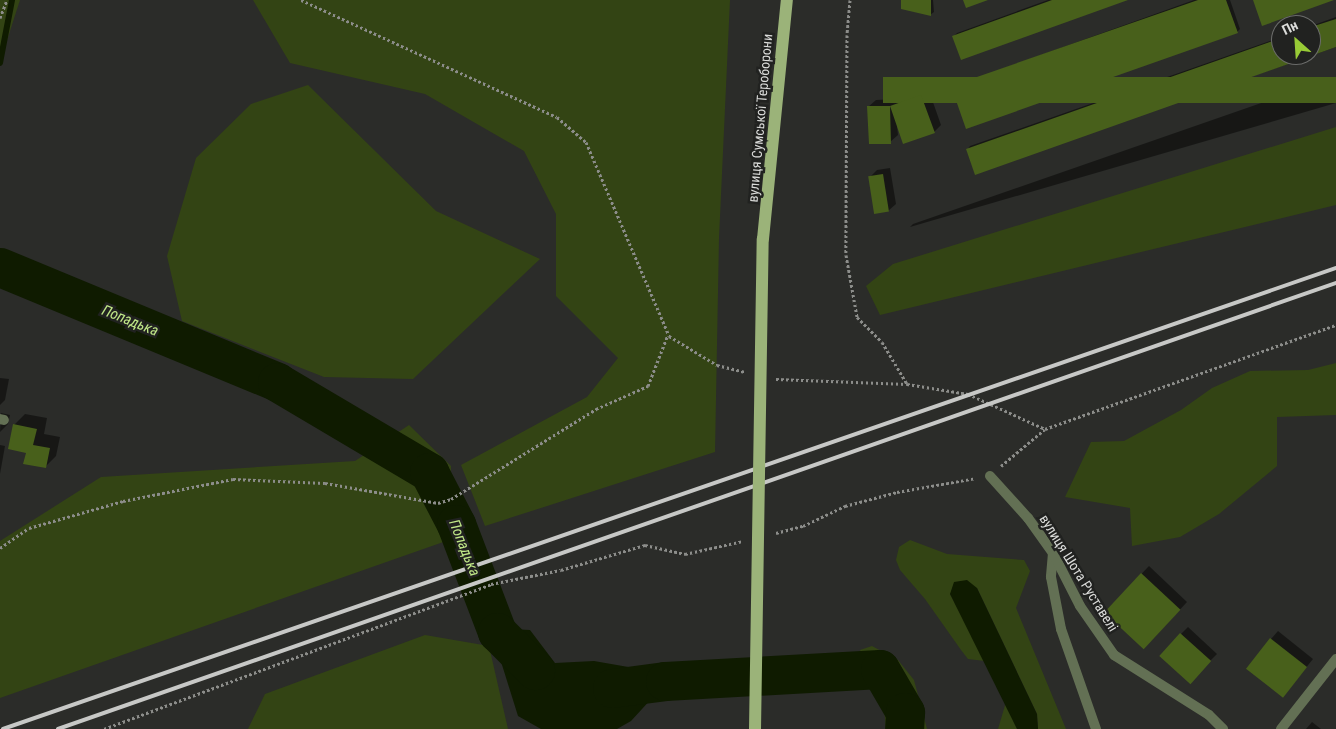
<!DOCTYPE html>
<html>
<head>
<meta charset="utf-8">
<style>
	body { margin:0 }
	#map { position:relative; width:1336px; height:729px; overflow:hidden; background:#2b2c29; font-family:"Roboto Condensed",sans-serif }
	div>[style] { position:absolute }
	.green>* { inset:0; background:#334414 }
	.water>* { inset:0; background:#0f1b00 }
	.shadow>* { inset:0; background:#0007 }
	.stream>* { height:6px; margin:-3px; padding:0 3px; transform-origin:3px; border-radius:3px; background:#0f1b00 }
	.river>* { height:39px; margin:-19.5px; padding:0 19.5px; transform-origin:19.5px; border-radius:19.5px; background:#0f1b00 }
	.building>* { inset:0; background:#48601b; transform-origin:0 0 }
	.path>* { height:3px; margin-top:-1.5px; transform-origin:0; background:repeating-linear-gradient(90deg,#8c8d8a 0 2.5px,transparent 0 5px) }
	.service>* { height:10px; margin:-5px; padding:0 5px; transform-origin:5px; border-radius:5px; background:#637054 }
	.minor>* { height:10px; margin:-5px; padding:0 5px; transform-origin:5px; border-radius:5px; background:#637054 }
	.primary>* { height:12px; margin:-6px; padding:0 6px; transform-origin:6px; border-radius:6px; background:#9bb379 }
	.rail>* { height:4px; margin:-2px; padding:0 2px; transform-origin:2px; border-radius:2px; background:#c7c8c6 }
	.primary-bridge>* { height:12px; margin:-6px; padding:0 6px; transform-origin:6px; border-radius:6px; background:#9bb379 }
	span { translate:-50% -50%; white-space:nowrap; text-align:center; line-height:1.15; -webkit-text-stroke:5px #212220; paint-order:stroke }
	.street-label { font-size:14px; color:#dbdcda }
	.water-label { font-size:15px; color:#c1e888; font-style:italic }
	.north { position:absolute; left:1271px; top:15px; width:50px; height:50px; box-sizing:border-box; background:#212220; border:1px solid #6b6c6a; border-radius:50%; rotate:334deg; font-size:14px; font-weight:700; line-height:20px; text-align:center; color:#dbdcda }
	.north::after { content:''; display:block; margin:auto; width:18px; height:22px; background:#98cb36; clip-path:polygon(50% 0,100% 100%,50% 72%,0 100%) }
</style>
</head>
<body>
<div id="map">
	<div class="green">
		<i style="clip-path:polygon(0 0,20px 0,0 62px)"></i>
		<i style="clip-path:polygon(253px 0,730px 0,719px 238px,715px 452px,485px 526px,461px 465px,587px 397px,618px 358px,556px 296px,556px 214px,524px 151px,425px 94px,290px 63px)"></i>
		<i style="clip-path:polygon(308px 85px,436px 211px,540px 259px,413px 379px,324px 377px,182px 321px,167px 256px,196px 158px,251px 104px)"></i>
		<i style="clip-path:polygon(1336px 127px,1336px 205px,880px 315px,866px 286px,893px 264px)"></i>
		<i style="clip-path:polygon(1336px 363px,1336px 415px,1277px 417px,1277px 466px,1219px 514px,1180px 537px,1132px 546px,1130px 508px,1065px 497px,1091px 442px,1124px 441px,1181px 410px,1212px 388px,1250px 371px,1308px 370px)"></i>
		<i style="clip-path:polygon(409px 425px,451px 466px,449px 540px,0 698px,0 541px,101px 477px,355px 461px)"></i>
		<i style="clip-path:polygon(910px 540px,947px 554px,1024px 560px,1030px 571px,1016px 608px,1066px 729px,1038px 729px,1037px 714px,977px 588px,950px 594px,985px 661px,968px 659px,961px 650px,925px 599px,900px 570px,896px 560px,899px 547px)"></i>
		<i style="clip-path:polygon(425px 635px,489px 646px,508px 729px,248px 729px,265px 694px)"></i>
		<i style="clip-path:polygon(872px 646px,898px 660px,914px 680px,927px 729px,886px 729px,884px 707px,860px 650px)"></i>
		<i style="clip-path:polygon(1006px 702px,1017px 729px,998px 729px)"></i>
	</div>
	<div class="water">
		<i style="clip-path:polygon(967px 580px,977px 588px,1037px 714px,1038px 729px,1017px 729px,950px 594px,954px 582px)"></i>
		<i style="clip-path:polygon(510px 629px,530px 630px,555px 663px,594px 661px,657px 672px,665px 678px,664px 685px,631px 721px,617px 729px,541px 729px,518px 716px,498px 652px,497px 632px)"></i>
	</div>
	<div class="shadow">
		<i style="clip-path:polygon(902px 0,933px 0,934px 12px,930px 15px)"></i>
		<i style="clip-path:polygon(1048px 0,1125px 0,954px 36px,957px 33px)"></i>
		<i style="clip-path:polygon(1194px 0,1230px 0,1240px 29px,1237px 32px,952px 87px)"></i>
		<i style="clip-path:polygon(1336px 17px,1336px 47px,975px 173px,967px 150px,970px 146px,1281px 37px,1281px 55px,1311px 55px,1311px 26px)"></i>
		<i style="clip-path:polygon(1336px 77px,1336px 103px,910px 227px,913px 224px)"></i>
		<i style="clip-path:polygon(928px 88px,941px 125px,934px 132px,897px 126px,898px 135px,890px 142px,868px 107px,876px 100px,898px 99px)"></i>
		<i style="clip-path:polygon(890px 168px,896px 204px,888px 211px,870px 177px,877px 170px)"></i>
		<i style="clip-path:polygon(0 378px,9px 379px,5px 400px,0 405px)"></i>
		<i style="clip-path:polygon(1px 413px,10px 415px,8px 424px,0 432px)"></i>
		<i style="clip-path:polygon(25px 414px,47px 418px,44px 434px,60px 437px,56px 456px,45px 467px,27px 452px,14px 425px)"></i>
		<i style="clip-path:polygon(0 445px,5px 446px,0 474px)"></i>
		<i style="clip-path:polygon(1149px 566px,1187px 602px,1151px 641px,1105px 612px)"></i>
		<i style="clip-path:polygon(1188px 627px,1217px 654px,1196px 675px,1181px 634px)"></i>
		<i style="clip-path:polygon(1278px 631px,1313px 659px,1283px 696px,1271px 639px)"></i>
		<i style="clip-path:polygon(1312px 722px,1321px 729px,1306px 729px)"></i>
	</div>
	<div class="stream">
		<i style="left:0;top:63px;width:64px;rotate:-79.2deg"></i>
	</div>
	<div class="river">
		<i style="left:0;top:267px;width:300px;rotate:22.5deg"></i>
		<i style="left:277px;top:382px;width:177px;rotate:30.6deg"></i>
		<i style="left:429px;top:472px;width:59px;rotate:62.6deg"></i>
		<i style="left:456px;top:524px;width:116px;rotate:69.2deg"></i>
		<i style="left:497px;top:632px;width:54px;rotate:45deg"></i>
		<i style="left:612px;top:688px;width:53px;rotate:-7.5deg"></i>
		<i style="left:665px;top:681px;width:215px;rotate:-3.2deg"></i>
		<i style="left:880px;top:669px;width:50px;rotate:59.8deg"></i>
		<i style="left:905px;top:712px;width:17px;rotate:93deg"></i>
	</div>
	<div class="building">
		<i style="clip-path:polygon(901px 0,931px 0,931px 16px,901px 9px)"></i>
		<i style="clip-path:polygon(963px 0,988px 0,966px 8px)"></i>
		<i style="clip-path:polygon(1052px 0,1128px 0,961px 60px,952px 36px)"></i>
		<i style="clip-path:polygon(1198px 0,1226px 0,1238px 33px,966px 129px,951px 86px)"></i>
		<i style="clip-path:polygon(1253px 0,1334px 0,1262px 26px)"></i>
		<i style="clip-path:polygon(1336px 19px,1336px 47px,975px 175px,966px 149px,1281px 38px,1281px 55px,1311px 55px,1311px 27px)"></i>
		<i style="left:1336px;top:77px;width:26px;height:453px;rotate:90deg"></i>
		<i style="clip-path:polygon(921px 95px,935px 133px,903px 144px,890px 106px,891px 144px,869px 144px,867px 106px,890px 106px)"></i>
		<i style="left:883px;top:174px;width:38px;height:15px;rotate:81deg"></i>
		<i style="clip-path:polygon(13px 424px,37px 429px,33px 445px,50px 448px,46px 468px,23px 464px,26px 453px,8px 449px)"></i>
		<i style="left:1141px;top:573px;width:54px;height:54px;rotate:43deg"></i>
		<i style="left:1180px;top:633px;width:42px;height:31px;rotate:42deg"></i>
		<i style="left:1270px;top:638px;width:47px;height:39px;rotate:38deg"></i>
	</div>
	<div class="path">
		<i style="left:301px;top:0;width:281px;rotate:24.6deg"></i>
		<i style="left:557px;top:117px;width:38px;rotate:41deg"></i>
		<i style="left:586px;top:142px;width:211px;rotate:66.8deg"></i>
		<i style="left:669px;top:336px;width:56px;rotate:31.1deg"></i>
		<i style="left:717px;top:365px;width:29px;rotate:14deg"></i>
		<i style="left:850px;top:0;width:35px;rotate:95deg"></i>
		<i style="left:847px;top:35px;width:220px;rotate:90.3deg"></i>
		<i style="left:846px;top:255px;width:63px;rotate:79.9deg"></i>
		<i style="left:857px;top:317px;width:35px;rotate:45deg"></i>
		<i style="left:882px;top:342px;width:49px;rotate:59.2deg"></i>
		<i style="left:907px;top:384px;width:62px;rotate:9.3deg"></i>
		<i style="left:968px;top:394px;width:85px;rotate:24.4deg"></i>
		<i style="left:0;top:18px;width:19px;rotate:-69deg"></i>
		<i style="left:776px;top:379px;width:131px;rotate:2.2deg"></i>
		<i style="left:1001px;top:466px;width:57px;rotate:-40.1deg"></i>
		<i style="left:1045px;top:429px;width:309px;rotate:-19.7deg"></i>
		<i style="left:776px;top:533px;width:28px;rotate:-15deg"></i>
		<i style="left:803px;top:526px;width:47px;rotate:-25.5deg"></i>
		<i style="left:845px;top:506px;width:54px;rotate:-15.1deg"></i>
		<i style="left:897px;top:492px;width:80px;rotate:-10deg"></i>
		<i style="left:0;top:548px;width:35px;rotate:-35deg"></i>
		<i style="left:29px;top:528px;width:98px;rotate:-16deg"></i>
		<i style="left:123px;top:501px;width:112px;rotate:-11.3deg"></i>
		<i style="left:233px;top:479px;width:92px;rotate:2.5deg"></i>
		<i style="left:325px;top:483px;width:115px;rotate:10deg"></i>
		<i style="left:438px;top:503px;width:14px;rotate:-17deg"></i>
		<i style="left:451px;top:499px;width:171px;rotate:-31.8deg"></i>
		<i style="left:596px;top:409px;width:57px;rotate:-23.9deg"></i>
		<i style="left:648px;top:386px;width:53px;rotate:-68.8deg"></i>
		<i style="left:104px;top:729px;width:413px;rotate:-20.5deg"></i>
		<i style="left:491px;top:584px;width:71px;rotate:-11.3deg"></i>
		<i style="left:561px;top:570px;width:88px;rotate:-16.6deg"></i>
		<i style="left:645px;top:545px;width:41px;rotate:12.7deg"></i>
		<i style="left:685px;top:554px;width:59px;rotate:-12.6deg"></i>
	</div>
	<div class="service">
		<i style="left:0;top:419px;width:4px;rotate:14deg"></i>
		<i style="left:1053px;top:553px;width:24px;rotate:95deg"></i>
		<i style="left:1051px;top:577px;width:53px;rotate:79.1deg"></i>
		<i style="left:1061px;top:629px;width:106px;rotate:70.7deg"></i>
	</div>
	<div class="minor">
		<i style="left:990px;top:476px;width:57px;rotate:47.9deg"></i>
		<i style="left:1028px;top:518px;width:43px;rotate:54.5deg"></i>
		<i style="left:1053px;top:553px;width:59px;rotate:63deg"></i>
		<i style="left:1080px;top:606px;width:60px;rotate:55.2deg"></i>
		<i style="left:1114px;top:655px;width:112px;rotate:32.3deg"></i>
		<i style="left:1209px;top:715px;width:20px;rotate:45deg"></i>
		<i style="left:1281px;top:729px;width:89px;rotate:-51.8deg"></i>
	</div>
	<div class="primary">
		<i style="left:763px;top:239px;width:240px;rotate:-84.3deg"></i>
	</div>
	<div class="rail">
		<i style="left:3px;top:729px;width:1410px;rotate:-19.08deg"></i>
		<i style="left:58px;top:729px;width:1354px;rotate:-19.24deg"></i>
	</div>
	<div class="primary-bridge">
		<i style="left:755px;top:729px;width:490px;rotate:-89.1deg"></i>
	</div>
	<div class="street-label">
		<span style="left:760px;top:118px;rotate:-85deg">вулиця Сумської Тероборони</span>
		<span style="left:1079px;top:573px;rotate:58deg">вулиця Шота Руставелі</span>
	</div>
	<div class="water-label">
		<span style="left:130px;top:321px;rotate:22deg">Попадька</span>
		<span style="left:464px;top:548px;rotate:68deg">Попадька</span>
	</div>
	<div class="north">Пн</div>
</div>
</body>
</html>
